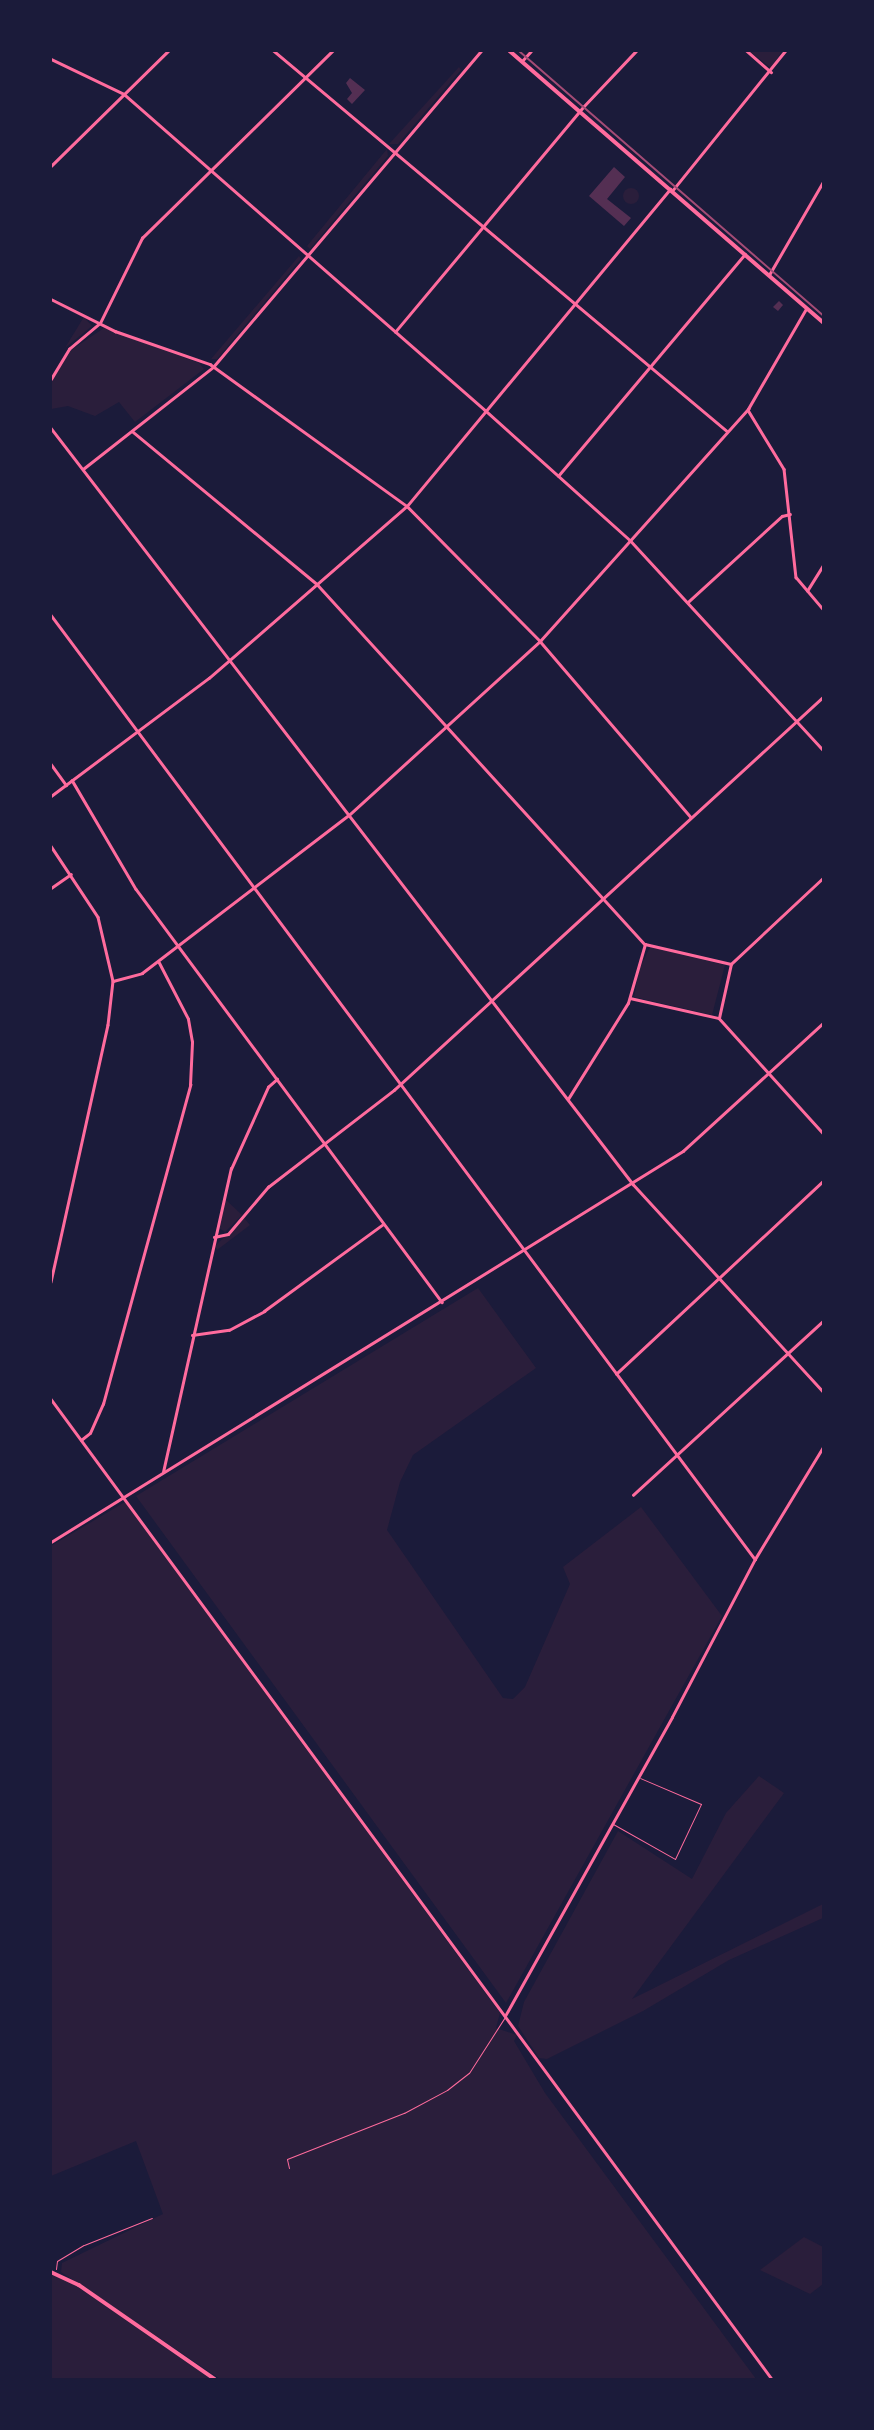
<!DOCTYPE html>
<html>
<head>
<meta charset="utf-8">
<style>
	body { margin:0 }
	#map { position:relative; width:874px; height:2430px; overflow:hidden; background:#1b1b3a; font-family:Inter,sans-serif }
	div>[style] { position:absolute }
	.green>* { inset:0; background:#2a1e3b }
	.round { border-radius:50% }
	.building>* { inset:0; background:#542f53 }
	.path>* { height:1px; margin:-0.5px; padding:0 0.5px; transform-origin:0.5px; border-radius:0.5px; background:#ff6b9d }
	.service>* { height:1px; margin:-0.5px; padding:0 0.5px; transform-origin:0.5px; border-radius:0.5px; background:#ff6b9d }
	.minor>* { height:2.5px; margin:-1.25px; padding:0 1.25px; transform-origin:1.25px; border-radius:1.25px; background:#ff6b9d }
	.tertiary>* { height:2.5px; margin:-1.25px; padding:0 1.25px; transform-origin:1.25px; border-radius:1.25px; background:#ff6b9d }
	.secondary>* { height:3.5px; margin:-1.75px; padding:0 1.75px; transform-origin:1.75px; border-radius:1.75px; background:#ff6b9d }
	.tram>* { height:2px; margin:-1px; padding:0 1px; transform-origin:1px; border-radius:1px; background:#a44b75 }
	span { translate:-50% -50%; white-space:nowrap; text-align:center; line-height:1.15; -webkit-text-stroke:5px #1b1b3a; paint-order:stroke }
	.frame { position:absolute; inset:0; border:52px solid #1b1b3a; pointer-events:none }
</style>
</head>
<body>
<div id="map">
	<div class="green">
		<i style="clip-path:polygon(749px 51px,782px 51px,771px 68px)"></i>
		<i style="clip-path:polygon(459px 67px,461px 70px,398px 144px,389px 144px)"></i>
		<i style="clip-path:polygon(387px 149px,388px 156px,310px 249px,307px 246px)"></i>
		<i class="round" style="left:623px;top:188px;width:16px;height:16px"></i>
		<i style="clip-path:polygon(299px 256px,301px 259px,217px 359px,211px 359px)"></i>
		<i style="clip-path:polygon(84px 317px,92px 326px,65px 348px,82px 320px)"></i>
		<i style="clip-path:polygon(104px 328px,199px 363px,204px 369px,135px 422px,119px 402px,95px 416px,68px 406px,51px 409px,51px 383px,71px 350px)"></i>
		<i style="clip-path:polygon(650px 947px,725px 965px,712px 1015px,634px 997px,639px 970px)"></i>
		<i style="clip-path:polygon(225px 1199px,242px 1215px,225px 1232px,219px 1228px)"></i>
		<i style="clip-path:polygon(244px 1218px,250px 1225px,217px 1250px,215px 1246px)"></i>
		<i style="clip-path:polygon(478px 1288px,536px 1368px,413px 1455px,400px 1482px,387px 1530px,503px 1698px,513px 1699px,525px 1687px,570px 1584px,563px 1567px,641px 1507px,722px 1616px,506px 2003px,136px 1496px)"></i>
		<i style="clip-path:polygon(125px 1502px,500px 2013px,496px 2028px,517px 2035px,514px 2041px,545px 2093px,756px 2379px,220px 2379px,61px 2272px,62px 2263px,163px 2214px,136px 2141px,51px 2176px,51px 1546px)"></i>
		<i style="clip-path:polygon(759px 1776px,784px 1793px,632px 1999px,823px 1904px,823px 1918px,729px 1960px,643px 2011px,547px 2059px,539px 2058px,518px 2026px,524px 2002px,618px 1831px,692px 1879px,726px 1813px)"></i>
		<i style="clip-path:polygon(804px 2237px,823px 2247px,823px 2284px,810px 2294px,760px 2270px)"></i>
		<i style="clip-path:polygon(51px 2275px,72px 2283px,211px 2379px,51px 2379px)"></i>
	</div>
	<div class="building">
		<i style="clip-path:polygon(350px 78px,365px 90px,352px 104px,347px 99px,352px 93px,346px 83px)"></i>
		<i style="clip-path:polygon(614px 167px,625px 177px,607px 199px,631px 218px,624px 226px,589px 196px)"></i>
		<i style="clip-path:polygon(779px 301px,783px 305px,778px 311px,773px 307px)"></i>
	</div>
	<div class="path">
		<i style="left:56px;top:2269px;width:8px;rotate:-83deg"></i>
		<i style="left:57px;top:2261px;width:31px;rotate:-31deg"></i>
		<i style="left:84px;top:2245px;width:73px;rotate:-21.7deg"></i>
	</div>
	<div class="service">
		<i style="left:613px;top:1824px;width:71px;rotate:29.4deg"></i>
		<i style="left:675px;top:1859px;width:61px;rotate:-64.7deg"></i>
		<i style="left:701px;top:1804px;width:66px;rotate:-156.9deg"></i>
		<i style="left:289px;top:2168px;width:9px;rotate:-103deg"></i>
		<i style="left:287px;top:2159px;width:126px;rotate:-21.5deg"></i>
		<i style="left:404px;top:2113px;width:49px;rotate:-28.1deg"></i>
		<i style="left:447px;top:2090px;width:28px;rotate:-38deg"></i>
		<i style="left:469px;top:2073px;width:67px;rotate:-57.3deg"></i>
	</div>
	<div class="minor">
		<i style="left:274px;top:51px;width:591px;rotate:39.99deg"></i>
		<i style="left:747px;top:51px;width:32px;rotate:41deg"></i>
		<i style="left:51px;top:59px;width:81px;rotate:25.6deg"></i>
		<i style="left:124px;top:94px;width:480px;rotate:41.2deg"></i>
		<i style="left:485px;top:410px;width:195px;rotate:41.9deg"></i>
		<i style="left:630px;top:540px;width:285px;rotate:47.4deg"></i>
		<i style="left:522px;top:61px;width:13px;rotate:-48deg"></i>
		<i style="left:51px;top:166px;width:164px;rotate:-44.5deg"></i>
		<i style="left:672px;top:191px;width:180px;rotate:-51.1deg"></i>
		<i style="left:769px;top:275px;width:108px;rotate:-59.9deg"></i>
		<i style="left:51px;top:299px;width:72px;rotate:26.6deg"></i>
		<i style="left:115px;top:331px;width:101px;rotate:19.2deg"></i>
		<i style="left:210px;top:364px;width:243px;rotate:35.8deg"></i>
		<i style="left:407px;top:506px;width:190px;rotate:45.4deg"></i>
		<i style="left:540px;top:641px;width:232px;rotate:49.4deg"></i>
		<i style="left:395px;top:332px;width:293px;rotate:-50.1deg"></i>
		<i style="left:583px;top:107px;width:77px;rotate:-46.6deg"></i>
		<i style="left:51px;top:379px;width:35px;rotate:-59deg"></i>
		<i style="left:69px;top:349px;width:40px;rotate:-40deg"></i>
		<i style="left:100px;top:323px;width:95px;rotate:-63.7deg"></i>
		<i style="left:142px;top:238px;width:267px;rotate:-44.5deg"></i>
		<i style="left:748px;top:410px;width:69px;rotate:58.6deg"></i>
		<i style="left:784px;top:469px;width:109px;rotate:83.7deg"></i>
		<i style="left:796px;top:577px;width:42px;rotate:49.8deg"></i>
		<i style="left:51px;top:428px;width:954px;rotate:52.41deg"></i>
		<i style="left:633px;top:1184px;width:281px;rotate:47.5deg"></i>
		<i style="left:132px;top:431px;width:240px;rotate:39.6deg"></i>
		<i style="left:317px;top:584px;width:487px;rotate:47.7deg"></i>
		<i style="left:83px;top:469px;width:165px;rotate:-38.1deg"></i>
		<i style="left:213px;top:367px;width:414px;rotate:-49.7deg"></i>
		<i style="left:558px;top:476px;width:290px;rotate:-49.9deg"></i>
		<i style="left:807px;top:591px;width:31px;rotate:-58deg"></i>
		<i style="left:688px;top:602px;width:127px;rotate:-42.5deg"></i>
		<i style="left:782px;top:516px;width:8px;rotate:-14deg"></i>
		<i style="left:51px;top:615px;width:1178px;rotate:53.29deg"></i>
		<i style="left:51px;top:764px;width:26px;rotate:54deg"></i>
		<i style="left:72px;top:780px;width:126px;rotate:59.6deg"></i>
		<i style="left:136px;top:889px;width:514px;rotate:53.46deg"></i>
		<i style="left:51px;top:796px;width:197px;rotate:-36.8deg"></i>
		<i style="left:209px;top:678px;width:262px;rotate:-41deg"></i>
		<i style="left:407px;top:506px;width:412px;rotate:-50.3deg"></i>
		<i style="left:51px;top:846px;width:85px;rotate:56.5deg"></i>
		<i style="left:98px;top:917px;width:66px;rotate:76.8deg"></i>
		<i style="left:113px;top:981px;width:44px;rotate:96.5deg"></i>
		<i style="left:108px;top:1025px;width:263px;rotate:102.5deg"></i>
		<i style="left:51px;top:888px;width:24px;rotate:-35deg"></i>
		<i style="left:645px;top:944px;width:88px;rotate:13.1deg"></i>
		<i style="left:731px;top:964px;width:126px;rotate:-43.1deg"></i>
		<i style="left:113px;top:981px;width:30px;rotate:-15deg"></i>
		<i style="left:142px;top:973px;width:260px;rotate:-37.4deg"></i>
		<i style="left:349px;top:815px;width:258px;rotate:-42.3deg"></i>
		<i style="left:540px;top:641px;width:312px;rotate:-48.1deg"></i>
		<i style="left:748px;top:409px;width:116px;rotate:-59.9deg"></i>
		<i style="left:630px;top:998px;width:91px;rotate:12.7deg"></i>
		<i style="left:719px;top:1018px;width:55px;rotate:-77.5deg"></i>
		<i style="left:719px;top:1018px;width:155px;rotate:47.9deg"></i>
		<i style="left:568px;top:1099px;width:113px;rotate:-58deg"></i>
		<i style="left:628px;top:1003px;width:61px;rotate:-73.9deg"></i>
		<i style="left:214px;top:1237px;width:14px;rotate:-12deg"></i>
		<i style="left:228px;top:1234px;width:62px;rotate:-49.6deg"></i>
		<i style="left:268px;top:1187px;width:159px;rotate:-37.6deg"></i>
		<i style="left:394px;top:1090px;width:582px;rotate:-42.49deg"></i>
		<i style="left:192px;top:1335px;width:37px;rotate:-8deg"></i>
		<i style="left:229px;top:1330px;width:40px;rotate:-28deg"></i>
		<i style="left:264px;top:1311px;width:146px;rotate:-36.1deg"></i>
		<i style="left:616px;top:1374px;width:283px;rotate:-43deg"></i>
		<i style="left:81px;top:1440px;width:11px;rotate:-38deg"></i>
		<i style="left:90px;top:1433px;width:32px;rotate:-66deg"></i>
		<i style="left:103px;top:1404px;width:331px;rotate:-74.7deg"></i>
		<i style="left:190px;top:1085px;width:43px;rotate:-87.3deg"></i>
		<i style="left:192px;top:1042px;width:23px;rotate:-100deg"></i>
		<i style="left:188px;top:1019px;width:63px;rotate:-117.4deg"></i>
		<i style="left:163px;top:1472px;width:311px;rotate:-77.4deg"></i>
		<i style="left:231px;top:1169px;width:90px;rotate:-65.7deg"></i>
		<i style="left:268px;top:1087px;width:12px;rotate:-42deg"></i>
		<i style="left:633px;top:1495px;width:258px;rotate:-42.5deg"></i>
		<i style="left:51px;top:1542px;width:743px;rotate:-31.74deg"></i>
		<i style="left:683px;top:1151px;width:190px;rotate:-42.4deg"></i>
	</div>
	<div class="tertiary">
		<i style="left:51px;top:1399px;width:1217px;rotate:53.66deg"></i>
		<i style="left:505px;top:2016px;width:342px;rotate:-60.8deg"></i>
		<i style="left:672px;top:1717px;width:178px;rotate:-62.3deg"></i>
		<i style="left:755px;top:1559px;width:131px;rotate:-58.7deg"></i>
	</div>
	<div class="secondary">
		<i style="left:510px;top:51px;width:414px;rotate:40.9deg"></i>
		<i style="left:51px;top:2272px;width:31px;rotate:25deg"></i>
		<i style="left:79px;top:2285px;width:165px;rotate:34.7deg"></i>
	</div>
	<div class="tram">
		<i style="left:519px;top:51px;width:403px;rotate:41deg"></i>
	</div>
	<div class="frame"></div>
</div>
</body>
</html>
